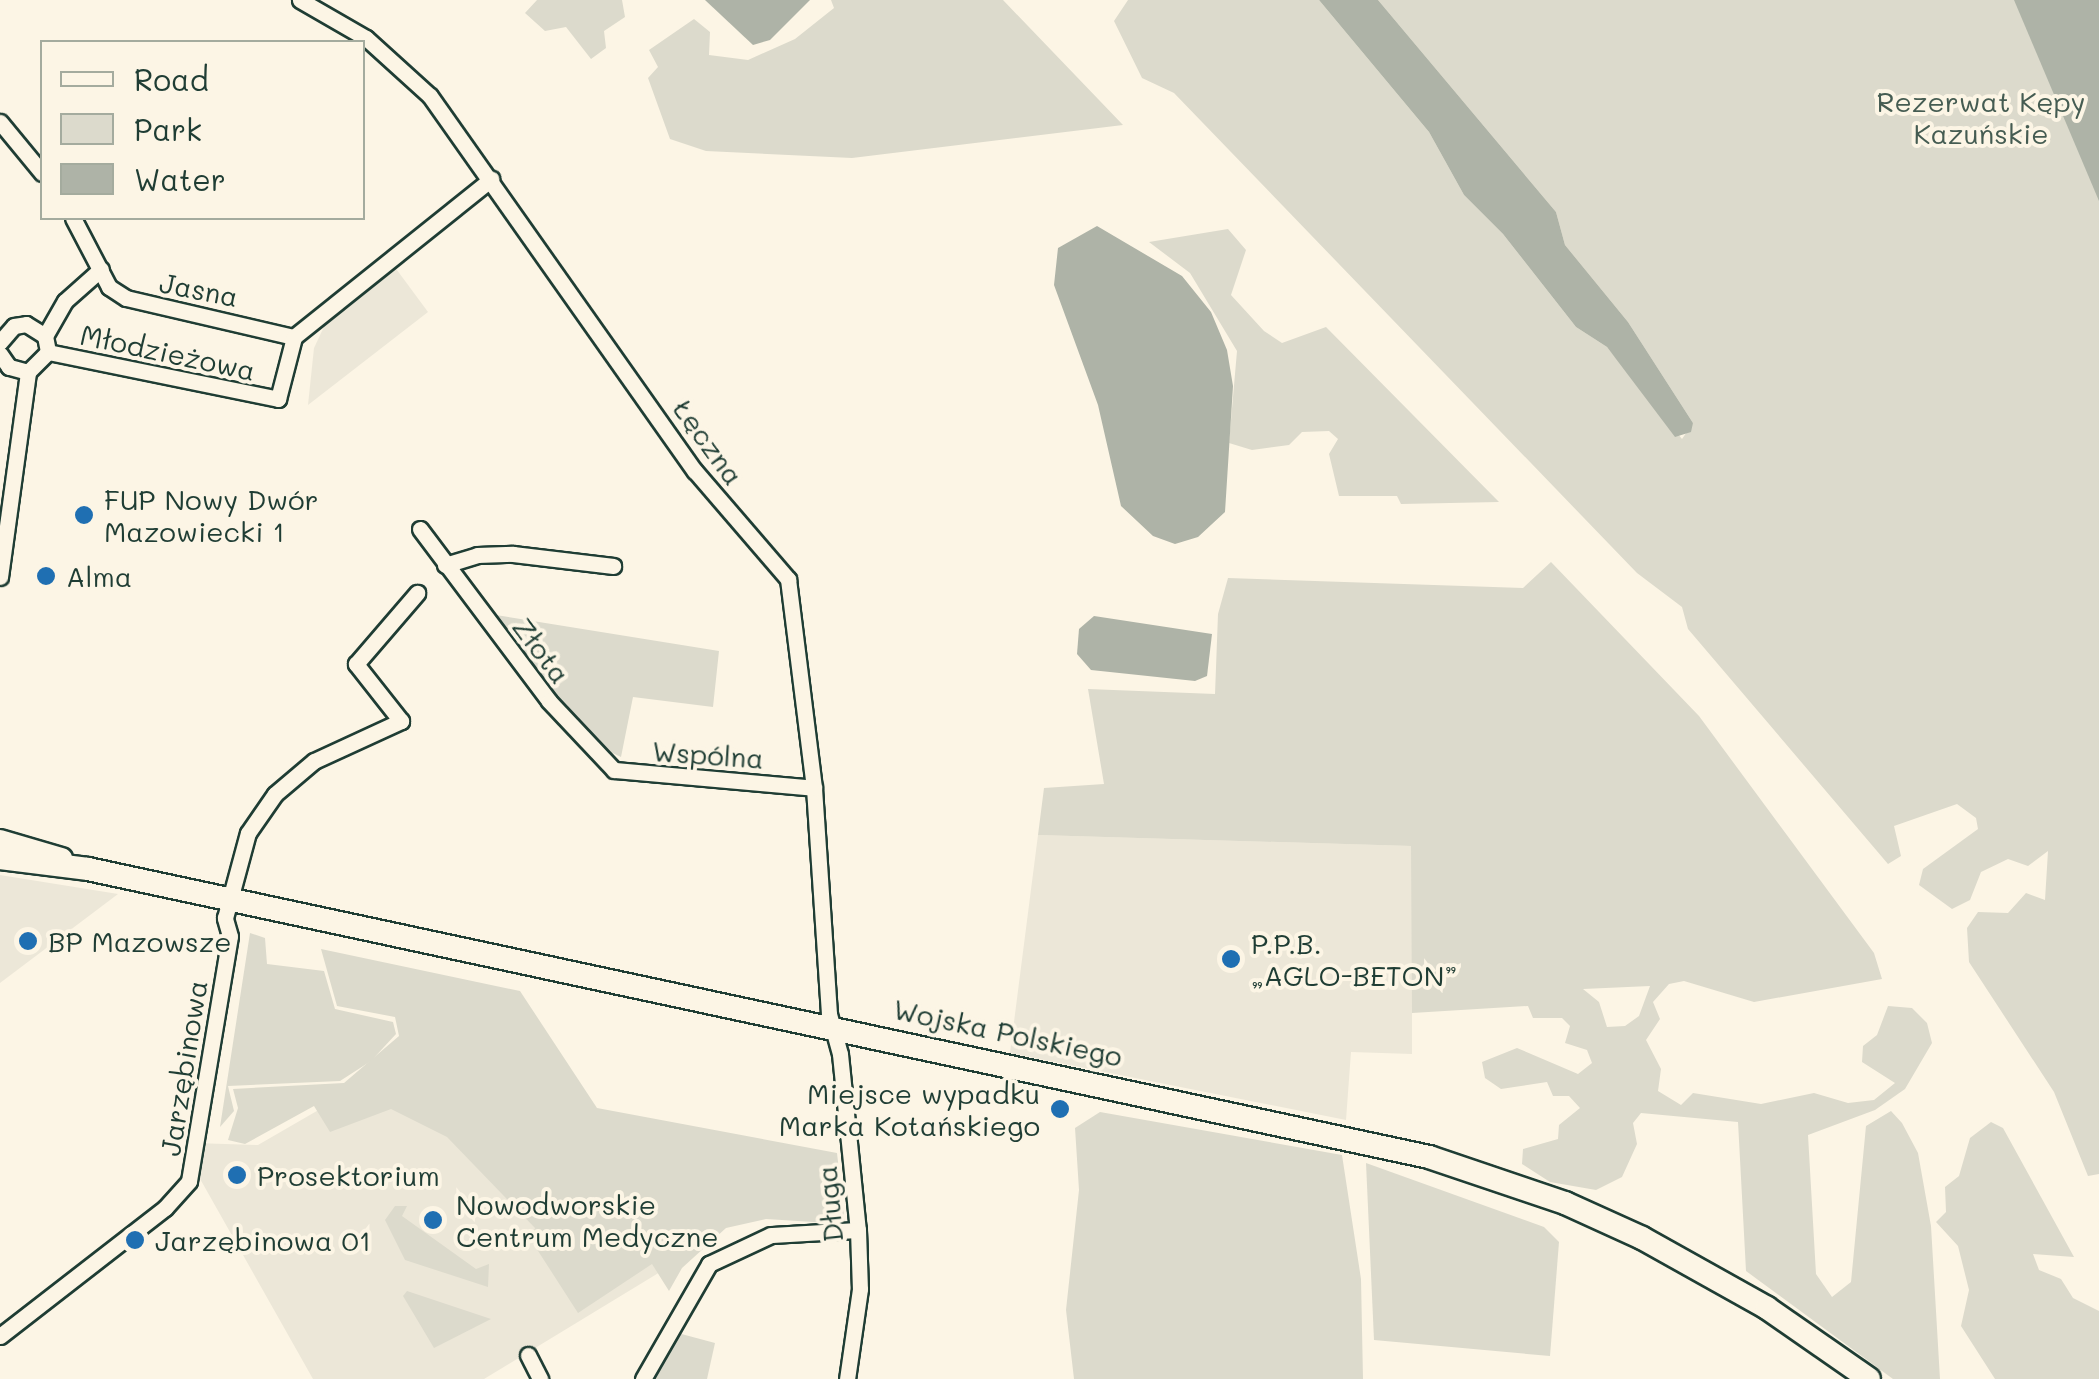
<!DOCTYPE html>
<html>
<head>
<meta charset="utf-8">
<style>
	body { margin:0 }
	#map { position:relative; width:2099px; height:1379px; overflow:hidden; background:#fcf5e5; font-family:Mali,sans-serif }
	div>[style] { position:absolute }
	.built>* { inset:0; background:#ece7d8 }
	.green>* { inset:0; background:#dcdacc }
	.water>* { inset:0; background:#aeb3a7 }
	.roads { filter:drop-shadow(2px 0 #1f3d34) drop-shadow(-2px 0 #1f3d34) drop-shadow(0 2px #1f3d34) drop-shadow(0 -2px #1f3d34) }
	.minor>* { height:15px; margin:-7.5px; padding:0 7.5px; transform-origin:7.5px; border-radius:7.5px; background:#fcf5e5 }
	.secondary>* { height:22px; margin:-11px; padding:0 11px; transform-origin:11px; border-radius:11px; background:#fcf5e5 }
	.dots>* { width:28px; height:28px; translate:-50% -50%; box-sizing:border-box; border:5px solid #fcf5e5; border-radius:50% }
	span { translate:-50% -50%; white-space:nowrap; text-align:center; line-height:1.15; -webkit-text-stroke:8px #fcf5e5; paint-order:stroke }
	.park-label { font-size:28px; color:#455c52 }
	.street-label { font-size:28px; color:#1f3d34 }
	.poi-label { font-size:28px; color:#1f3d34 }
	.left { translate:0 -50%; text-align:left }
	.right { translate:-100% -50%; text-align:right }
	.legend { position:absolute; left:40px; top:40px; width:325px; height:180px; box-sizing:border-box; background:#fcf5e5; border:2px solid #a4ab9e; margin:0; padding:12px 18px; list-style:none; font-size:30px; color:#1f3d34 }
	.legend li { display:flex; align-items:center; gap:20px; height:50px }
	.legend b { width:50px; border:2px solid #a4ab9e }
</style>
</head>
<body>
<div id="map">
	<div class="built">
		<i style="clip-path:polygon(394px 266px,428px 312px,308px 405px,314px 348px,330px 314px)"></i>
		<i style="clip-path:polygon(1038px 835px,1412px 846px,1412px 1054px,1351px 1052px,1346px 1120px,1010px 1053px)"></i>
		<i style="clip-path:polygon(0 875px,118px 894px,0 983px)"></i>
		<i style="clip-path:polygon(514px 997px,670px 1266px,484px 1379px,313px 1379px,199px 1177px,194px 1143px,258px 1145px)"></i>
	</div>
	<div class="green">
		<i style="clip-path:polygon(537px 0,622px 0,625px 17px,604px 31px,606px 48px,591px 59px,566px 27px,545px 31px,525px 13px)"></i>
		<i style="clip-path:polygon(831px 0,1003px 0,1123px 125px,852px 158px,706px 151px,670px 139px,648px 78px,658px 67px,649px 50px,694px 19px,710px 32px,709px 55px,748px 60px,795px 39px,834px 8px)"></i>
		<i style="clip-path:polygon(1128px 0,1319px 0,1429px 132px,1464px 195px,1503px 234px,1576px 327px,1607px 347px,1682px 439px,1693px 423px,1628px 322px,1565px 245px,1556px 212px,1378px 0,2099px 0,2099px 1174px,2088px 1176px,2054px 1092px,1969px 962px,1967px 928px,1978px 912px,2008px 913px,2026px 893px,2045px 900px,2048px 851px,2028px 866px,2008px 859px,1981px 872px,1970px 900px,1952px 909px,1919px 885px,1923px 869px,1978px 829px,1976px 818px,1957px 804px,1894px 826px,1901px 856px,1888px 864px,1688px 629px,1682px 607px,1637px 573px,1174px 93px,1142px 78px,1114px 21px)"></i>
		<i style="clip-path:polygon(1228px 229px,1246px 250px,1231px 295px,1264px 331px,1282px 343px,1326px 327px,1499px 502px,1401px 504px,1397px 496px,1339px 496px,1329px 454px,1338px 439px,1329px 431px,1302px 432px,1289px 445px,1252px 450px,1229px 443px,1237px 351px,1190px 273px,1149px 242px)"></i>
		<i style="clip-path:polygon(evenodd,1551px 562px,1699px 716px,1874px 953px,1882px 979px,1754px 1002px,1684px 981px,1669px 984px,1653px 1002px,1660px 1019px,1646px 1040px,1661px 1069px,1658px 1091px,1681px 1105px,1693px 1093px,1761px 1104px,1814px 1093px,1848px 1103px,1874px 1100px,1895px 1083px,1862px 1062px,1863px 1046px,1877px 1035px,1888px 1006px,1912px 1008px,1927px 1023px,1932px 1043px,1905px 1089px,1875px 1110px,1808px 1135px,1816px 1274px,1832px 1297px,1851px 1282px,1866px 1126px,1891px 1111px,1902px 1123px,1918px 1153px,1931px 1226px,1940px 1379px,1893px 1379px,1746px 1271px,1738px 1122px,1641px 1113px,1633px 1123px,1637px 1144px,1622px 1177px,1596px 1190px,1550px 1182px,1522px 1164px,1523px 1149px,1558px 1139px,1559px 1125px,1580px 1108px,1569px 1096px,1553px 1096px,1547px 1082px,1501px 1089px,1485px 1078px,1482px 1062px,1517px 1048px,1578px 1074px,1592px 1063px,1587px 1050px,1565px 1043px,1570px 1026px,1562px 1018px,1533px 1018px,1528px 1006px,1412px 1013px,1411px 846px,1038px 835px,1044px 788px,1104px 784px,1088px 689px,1215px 694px,1218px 614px,1228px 578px,1523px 588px,1551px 562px,1650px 986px,1639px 1016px,1625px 1026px,1607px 1027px,1599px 1002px,1583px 989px,1650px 986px)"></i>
		<i style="clip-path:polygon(496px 615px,719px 651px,713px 707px,633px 697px,621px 757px,600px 747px,557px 702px)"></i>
		<i style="clip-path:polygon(250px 933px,265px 938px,267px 964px,324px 971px,335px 1009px,393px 1022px,396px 1034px,371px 1061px,340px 1081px,228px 1086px,234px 1111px,220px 1127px)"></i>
		<i style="clip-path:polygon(321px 949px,520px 991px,597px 1108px,837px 1153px,845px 1224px,766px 1219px,726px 1228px,682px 1268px,669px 1291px,652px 1264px,578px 1313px,531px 1240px,535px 1228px,447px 1137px,391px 1109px,330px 1132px,314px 1106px,245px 1144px,228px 1140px,238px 1108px,233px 1089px,344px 1083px,399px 1036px,395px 1017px,337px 1006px)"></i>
		<i style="clip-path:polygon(1100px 1112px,1342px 1155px,1361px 1279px,1363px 1379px,1074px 1379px,1066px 1310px,1079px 1190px,1075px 1128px)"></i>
		<i style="clip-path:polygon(1991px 1122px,2003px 1128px,2074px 1257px,2033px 1254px,2039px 1270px,2061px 1279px,2073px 1298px,2099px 1311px,2099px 1379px,1995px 1379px,1961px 1326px,1969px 1290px,1958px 1246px,1936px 1222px,1946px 1212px,1945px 1187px,1959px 1176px,1970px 1138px)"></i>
		<i style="clip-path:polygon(1366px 1163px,1544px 1227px,1559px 1242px,1550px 1356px,1374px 1340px)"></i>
		<i style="clip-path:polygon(395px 1206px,407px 1206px,402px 1216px,476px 1269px,489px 1264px,488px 1287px,405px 1260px,385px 1220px)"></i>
		<i style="clip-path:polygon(407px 1291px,491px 1319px,434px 1348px,403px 1296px)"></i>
		<i style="clip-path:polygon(674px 1332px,715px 1343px,707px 1379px,650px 1379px)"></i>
	</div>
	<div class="water">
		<i style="clip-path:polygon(705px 0,810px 0,770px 40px,753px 45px)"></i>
		<i style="clip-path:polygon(1319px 0,1378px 0,1556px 212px,1565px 245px,1628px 322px,1693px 423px,1691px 432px,1675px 437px,1607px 347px,1576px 327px,1503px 234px,1464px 195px,1429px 132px)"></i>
		<i style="clip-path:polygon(2014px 0,2099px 0,2099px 201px)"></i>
		<i style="clip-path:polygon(1097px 226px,1182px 276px,1211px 312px,1227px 350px,1233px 386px,1225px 512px,1198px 537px,1175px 544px,1153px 536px,1121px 506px,1098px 405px,1054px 285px,1058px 248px)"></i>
		<i style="clip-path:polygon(1094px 616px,1212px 634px,1207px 676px,1195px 681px,1091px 670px,1077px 654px,1079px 629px)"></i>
	</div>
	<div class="roads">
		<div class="minor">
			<i style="left:300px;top:0;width:76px;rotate:29.9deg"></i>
			<i style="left:366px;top:38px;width:86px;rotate:42.2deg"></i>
			<i style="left:430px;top:96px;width:459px;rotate:54.8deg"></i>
			<i style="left:695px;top:471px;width:143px;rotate:49.3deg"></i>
			<i style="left:788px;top:579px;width:211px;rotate:82.9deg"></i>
			<i style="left:814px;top:788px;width:226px;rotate:86.2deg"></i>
			<i style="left:829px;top:1014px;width:41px;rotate:74.6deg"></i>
			<i style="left:840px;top:1054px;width:177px;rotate:84.2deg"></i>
			<i style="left:858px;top:1230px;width:59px;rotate:88.1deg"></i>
			<i style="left:860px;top:1289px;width:91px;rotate:98.2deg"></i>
			<i style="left:0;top:122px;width:66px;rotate:50.5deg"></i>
			<i style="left:73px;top:218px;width:78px;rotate:62.4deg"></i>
			<i style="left:109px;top:287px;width:20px;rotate:33deg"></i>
			<i style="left:126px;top:298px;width:172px;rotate:13.1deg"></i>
			<i style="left:45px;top:336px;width:40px;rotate:-60.3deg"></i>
			<i style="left:65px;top:301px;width:48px;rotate:-41.6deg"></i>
			<i style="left:294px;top:337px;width:253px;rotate:-38.7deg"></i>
			<i style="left:0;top:342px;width:21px;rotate:-49deg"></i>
			<i style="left:14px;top:326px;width:12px;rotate:-9deg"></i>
			<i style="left:26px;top:324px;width:22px;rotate:32deg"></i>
			<i style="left:45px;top:336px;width:16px;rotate:79deg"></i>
			<i style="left:48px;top:352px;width:28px;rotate:135deg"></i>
			<i style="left:28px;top:372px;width:20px;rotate:-165deg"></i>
			<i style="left:9px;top:367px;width:16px;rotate:-125deg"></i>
			<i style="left:48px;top:352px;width:235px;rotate:11.5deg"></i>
			<i style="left:278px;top:399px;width:64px;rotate:-75.5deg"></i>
			<i style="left:420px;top:529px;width:215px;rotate:53.1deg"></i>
			<i style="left:549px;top:701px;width:95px;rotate:46.7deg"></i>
			<i style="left:614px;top:770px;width:201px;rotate:5.1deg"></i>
			<i style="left:445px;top:565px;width:34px;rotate:-17deg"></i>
			<i style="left:477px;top:555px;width:36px;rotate:-2deg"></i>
			<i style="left:513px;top:554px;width:101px;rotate:6.8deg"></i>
			<i style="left:0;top:577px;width:207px;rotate:-82.2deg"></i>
			<i style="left:0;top:1336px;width:209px;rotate:-37.8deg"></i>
			<i style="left:165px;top:1208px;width:36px;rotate:-48deg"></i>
			<i style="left:189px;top:1181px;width:248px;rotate:-80.5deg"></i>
			<i style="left:230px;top:936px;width:19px;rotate:-106deg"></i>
			<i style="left:225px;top:918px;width:88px;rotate:-74.9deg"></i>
			<i style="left:248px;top:833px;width:47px;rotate:-55.3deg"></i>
			<i style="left:275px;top:794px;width:51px;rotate:-40.2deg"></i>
			<i style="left:314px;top:761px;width:96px;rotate:-24.7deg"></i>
			<i style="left:401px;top:721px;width:73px;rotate:-128.3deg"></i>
			<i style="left:356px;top:664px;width:94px;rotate:-49.3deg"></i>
			<i style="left:528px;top:1355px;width:27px;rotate:63deg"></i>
			<i style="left:643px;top:1379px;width:133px;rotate:-60.1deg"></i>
			<i style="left:709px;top:1264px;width:68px;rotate:-25.1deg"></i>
			<i style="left:771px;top:1235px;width:87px;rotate:-3.3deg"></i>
		</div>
		<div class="secondary">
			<i style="left:0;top:841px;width:64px;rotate:16.4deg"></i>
			<i style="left:0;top:858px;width:89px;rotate:7.1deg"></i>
			<i style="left:88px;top:869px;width:1372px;rotate:12.12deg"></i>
			<i style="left:1429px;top:1157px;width:144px;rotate:18.7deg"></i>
			<i style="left:1565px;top:1203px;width:85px;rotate:24.4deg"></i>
			<i style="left:1642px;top:1238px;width:143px;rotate:29.2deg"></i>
			<i style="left:1767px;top:1308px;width:124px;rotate:34.8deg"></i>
		</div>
	</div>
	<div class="dots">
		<i style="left:84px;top:515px;background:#1f6fb2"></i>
		<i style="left:46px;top:576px;background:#1f6fb2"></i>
		<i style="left:28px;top:941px;background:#1f6fb2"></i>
		<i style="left:1231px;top:959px;background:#1f6fb2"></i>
		<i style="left:1060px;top:1109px;background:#1f6fb2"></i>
		<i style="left:237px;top:1175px;background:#1f6fb2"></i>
		<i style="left:433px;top:1220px;background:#1f6fb2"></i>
		<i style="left:135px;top:1240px;background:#1f6fb2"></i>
	</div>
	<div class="park-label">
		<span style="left:1981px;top:117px">Rezerwat Kępy<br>Kazuńskie</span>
	</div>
	<div class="street-label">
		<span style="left:199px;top:289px;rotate:11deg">Jasna</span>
		<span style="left:168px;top:352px;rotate:12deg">Młodzieżowa</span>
		<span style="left:709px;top:442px;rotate:54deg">Łęczna</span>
		<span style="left:542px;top:650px;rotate:53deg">Złota</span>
		<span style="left:708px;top:754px;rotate:4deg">Wspólna</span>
		<span style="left:1008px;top:1032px;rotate:12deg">Wojska Polskiego</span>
		<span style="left:183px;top:1068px;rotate:-81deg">Jarzębinowa</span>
		<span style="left:829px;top:1204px;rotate:-95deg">Długa</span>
	</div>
	<div class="poi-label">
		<span class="left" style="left:104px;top:515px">FUP Nowy Dwór<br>Mazowiecki 1</span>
		<span class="left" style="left:66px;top:576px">Alma</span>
		<span class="left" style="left:48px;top:941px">BP Mazowsze</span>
		<span class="left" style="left:1251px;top:959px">P.P.B.<br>„AGLO-BETON”</span>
		<span class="right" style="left:1040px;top:1109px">Miejsce wypadku<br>Marka Kotańskiego</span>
		<span class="left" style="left:257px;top:1175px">Prosektorium</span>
		<span class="left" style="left:456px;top:1220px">Nowodworskie<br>Centrum Medyczne</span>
		<span class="left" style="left:155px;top:1240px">Jarzębinowa 01</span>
	</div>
	<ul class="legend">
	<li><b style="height:12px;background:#fcf5e5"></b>Road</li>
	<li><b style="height:28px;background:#dcdacc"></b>Park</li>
	<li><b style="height:28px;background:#aeb3a7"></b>Water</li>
	</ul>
</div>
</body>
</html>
